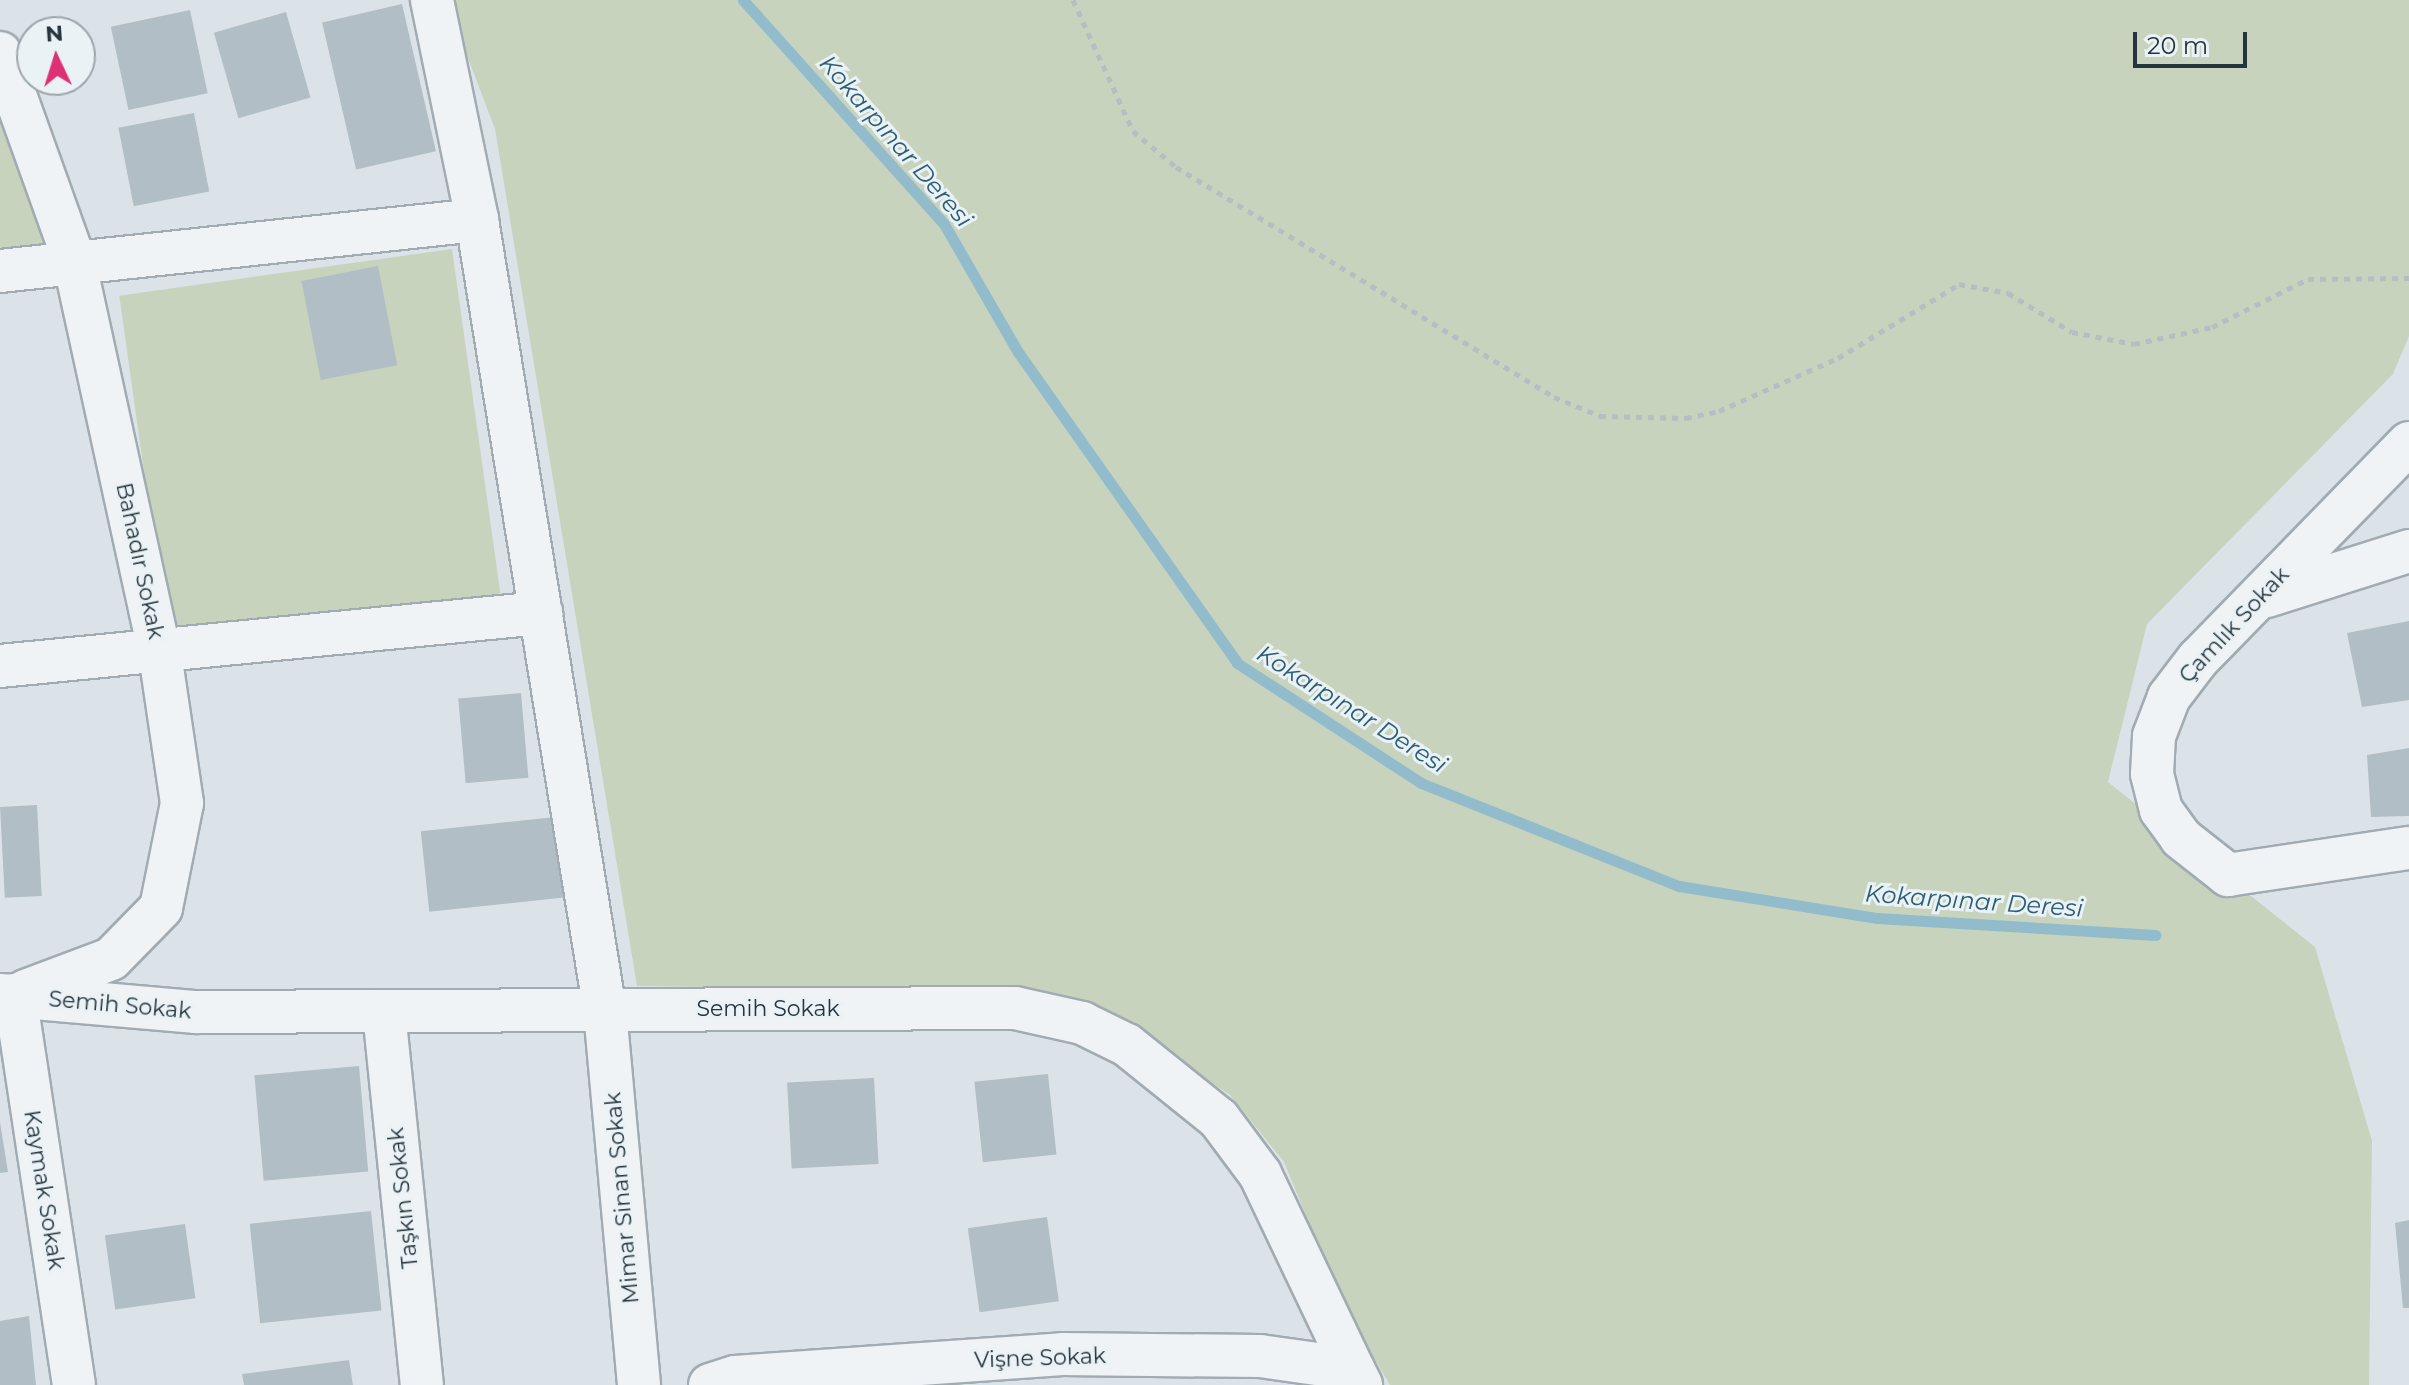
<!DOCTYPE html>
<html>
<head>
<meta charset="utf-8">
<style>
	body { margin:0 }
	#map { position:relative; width:2409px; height:1385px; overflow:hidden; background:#dce3e8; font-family:Montserrat,sans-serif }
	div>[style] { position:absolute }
	.green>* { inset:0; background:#c7d3bc; transform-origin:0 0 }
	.stream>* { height:11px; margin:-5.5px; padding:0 5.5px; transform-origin:5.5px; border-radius:5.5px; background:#92bccc }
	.building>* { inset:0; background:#b2bec5; transform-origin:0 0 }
	.path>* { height:5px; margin-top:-2.5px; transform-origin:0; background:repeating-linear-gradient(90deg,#b6bec3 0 6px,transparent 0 12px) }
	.roads { filter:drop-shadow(2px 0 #a1abb2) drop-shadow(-2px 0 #a1abb2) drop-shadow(0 2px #a1abb2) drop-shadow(0 -2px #a1abb2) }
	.minor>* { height:42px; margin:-21px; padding:0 21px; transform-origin:21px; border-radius:21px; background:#eff3f6 }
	span { translate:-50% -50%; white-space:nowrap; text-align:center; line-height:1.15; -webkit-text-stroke:6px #ebf2f5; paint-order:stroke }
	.street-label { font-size:22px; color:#24353f }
	.water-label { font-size:24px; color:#2a5f77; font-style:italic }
	.north { position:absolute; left:16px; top:16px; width:80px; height:80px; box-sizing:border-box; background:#ebf2f5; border:2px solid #9ba6ac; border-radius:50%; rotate:356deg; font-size:22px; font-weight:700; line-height:32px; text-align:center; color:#24353f }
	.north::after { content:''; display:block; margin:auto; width:28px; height:36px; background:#dc3174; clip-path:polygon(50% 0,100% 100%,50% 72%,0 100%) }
	.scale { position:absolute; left:2133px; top:32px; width:114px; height:36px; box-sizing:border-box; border:4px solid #24353f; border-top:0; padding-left:10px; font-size:24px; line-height:28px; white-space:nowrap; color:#24353f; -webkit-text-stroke:6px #ebf2f5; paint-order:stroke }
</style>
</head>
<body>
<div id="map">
	<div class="green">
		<i style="clip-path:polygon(446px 0,2409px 0,2409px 336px,2393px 374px,2147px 624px,2108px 782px,2315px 947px,2372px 1141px,2369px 1385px,1390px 1385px,1344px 1307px,1284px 1162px,1230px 1095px,1093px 1003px,985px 991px,637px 986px,495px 129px)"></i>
		<i style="clip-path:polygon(0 114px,54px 249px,0 257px)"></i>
		<i style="left:452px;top:249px;width:357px;height:336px;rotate:82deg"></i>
	</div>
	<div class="stream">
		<i style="left:743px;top:0;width:301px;rotate:48.1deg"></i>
		<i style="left:944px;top:224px;width:148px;rotate:60deg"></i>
		<i style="left:1018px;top:352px;width:380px;rotate:54.8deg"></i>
		<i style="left:1237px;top:663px;width:220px;rotate:33.1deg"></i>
		<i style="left:1421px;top:783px;width:278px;rotate:21.8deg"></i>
		<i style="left:1679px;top:886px;width:201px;rotate:9.2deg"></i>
		<i style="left:1877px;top:918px;width:279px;rotate:3.5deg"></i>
	</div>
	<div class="building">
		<i style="left:402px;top:4px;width:151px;height:82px;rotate:77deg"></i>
		<i style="left:190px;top:10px;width:85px;height:81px;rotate:78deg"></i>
		<i style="left:286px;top:12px;width:89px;height:75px;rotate:74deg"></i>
		<i style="left:194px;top:113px;width:80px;height:77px;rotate:79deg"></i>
		<i style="left:378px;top:266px;width:101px;height:78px;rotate:79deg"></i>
		<i style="clip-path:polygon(2409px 621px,2409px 700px,2362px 707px,2347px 633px)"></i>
		<i style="left:521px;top:693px;width:85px;height:63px;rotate:85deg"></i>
		<i style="clip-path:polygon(2409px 748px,2409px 816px,2371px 817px,2367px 755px)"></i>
		<i style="left:37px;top:805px;width:91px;height:37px;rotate:87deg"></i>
		<i style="left:565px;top:816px;width:81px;height:145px;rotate:84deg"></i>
		<i style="left:359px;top:1066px;width:106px;height:105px;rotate:85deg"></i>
		<i style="left:1048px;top:1074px;width:81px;height:74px;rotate:84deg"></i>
		<i style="left:874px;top:1078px;width:86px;height:87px;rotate:87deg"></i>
		<i style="clip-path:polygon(0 1122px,8px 1172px,0 1173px)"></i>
		<i style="left:371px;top:1211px;width:100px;height:122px;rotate:84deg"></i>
		<i style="left:1047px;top:1217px;width:85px;height:80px;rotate:82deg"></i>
		<i style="clip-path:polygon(2409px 1220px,2409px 1308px,2403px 1308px,2395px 1223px)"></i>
		<i style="left:185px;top:1224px;width:75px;height:81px;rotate:82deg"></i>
		<i style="clip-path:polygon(29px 1316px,36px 1385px,0 1385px,0 1321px)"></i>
		<i style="clip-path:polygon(349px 1360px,353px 1385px,244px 1385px,242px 1374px)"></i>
	</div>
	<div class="path">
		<i style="left:1073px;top:0;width:144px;rotate:65.4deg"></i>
		<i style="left:1133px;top:131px;width:56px;rotate:39.9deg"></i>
		<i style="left:1176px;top:167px;width:442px;rotate:31.3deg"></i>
		<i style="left:1554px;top:397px;width:50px;rotate:22.4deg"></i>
		<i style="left:1600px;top:416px;width:86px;rotate:1.3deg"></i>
		<i style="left:1686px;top:418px;width:34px;rotate:-12deg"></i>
		<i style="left:1719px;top:411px;width:130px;rotate:-24deg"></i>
		<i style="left:1838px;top:358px;width:142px;rotate:-31.4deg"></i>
		<i style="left:1959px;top:284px;width:50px;rotate:10.4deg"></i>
		<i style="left:2008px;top:293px;width:75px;rotate:31.4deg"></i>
		<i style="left:2072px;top:332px;width:63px;rotate:11deg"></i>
		<i style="left:2134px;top:344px;width:80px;rotate:-12.3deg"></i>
		<i style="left:2212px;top:327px;width:107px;rotate:-26.6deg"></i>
		<i style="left:2308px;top:279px;width:101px;rotate:-0.6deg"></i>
	</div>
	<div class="roads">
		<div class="minor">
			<i style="left:432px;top:0;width:225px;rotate:78.4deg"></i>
			<i style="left:477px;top:220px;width:801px;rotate:80.81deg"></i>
			<i style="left:605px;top:1011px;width:376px;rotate:84.8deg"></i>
			<i style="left:0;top:53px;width:220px;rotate:70.3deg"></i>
			<i style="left:74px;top:260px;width:403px;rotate:77.7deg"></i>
			<i style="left:160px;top:654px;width:151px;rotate:81.6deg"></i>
			<i style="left:182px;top:803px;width:107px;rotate:101.3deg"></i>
			<i style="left:161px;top:908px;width:71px;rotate:134.4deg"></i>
			<i style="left:111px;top:959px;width:91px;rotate:159.4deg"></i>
			<i style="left:0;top:271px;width:480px;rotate:-6.1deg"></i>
			<i style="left:2409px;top:443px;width:302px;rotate:134.3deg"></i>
			<i style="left:2198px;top:659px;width:48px;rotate:127.3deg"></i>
			<i style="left:2169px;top:697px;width:42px;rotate:111deg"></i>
			<i style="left:2154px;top:736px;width:38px;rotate:93deg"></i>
			<i style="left:2152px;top:774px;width:37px;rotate:76deg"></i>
			<i style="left:2161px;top:810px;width:34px;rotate:54deg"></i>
			<i style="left:2181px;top:838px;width:60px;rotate:38.2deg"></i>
			<i style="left:2228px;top:875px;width:183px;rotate:-8.5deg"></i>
			<i style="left:2267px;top:596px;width:149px;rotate:-17.6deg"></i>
			<i style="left:0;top:666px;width:544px;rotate:-5.6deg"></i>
			<i style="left:0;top:995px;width:197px;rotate:5deg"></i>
			<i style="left:196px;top:1012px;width:819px;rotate:-0.28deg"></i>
			<i style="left:1015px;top:1008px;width:69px;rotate:12.6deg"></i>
			<i style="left:1082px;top:1023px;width:50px;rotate:26.1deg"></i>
			<i style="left:1127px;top:1045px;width:118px;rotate:38.8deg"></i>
			<i style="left:1219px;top:1119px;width:69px;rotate:53.3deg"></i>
			<i style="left:1260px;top:1174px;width:216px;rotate:64.5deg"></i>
			<i style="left:15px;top:995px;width:394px;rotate:81.4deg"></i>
			<i style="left:384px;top:1012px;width:375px;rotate:84.2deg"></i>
			<i style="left:710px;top:1385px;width:26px;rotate:-18deg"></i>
			<i style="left:735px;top:1377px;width:328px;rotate:-4deg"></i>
			<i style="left:1062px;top:1354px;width:198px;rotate:0.6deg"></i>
			<i style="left:1260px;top:1356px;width:94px;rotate:8deg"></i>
			<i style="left:1353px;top:1369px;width:18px;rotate:63deg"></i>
		</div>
	</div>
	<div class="street-label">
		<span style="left:140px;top:561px;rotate:78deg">Bahadır Sokak</span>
		<span style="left:2234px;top:625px;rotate:-47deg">Çamlık Sokak</span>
		<span style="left:120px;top:1005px;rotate:5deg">Semih Sokak</span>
		<span style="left:768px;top:1009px">Semih Sokak</span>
		<span style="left:44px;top:1190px;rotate:81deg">Kaymak Sokak</span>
		<span style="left:403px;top:1198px;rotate:-96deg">Taşkın Sokak</span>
		<span style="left:622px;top:1198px;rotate:-95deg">Mimar Sinan Sokak</span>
		<span style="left:1040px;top:1358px;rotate:-2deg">Vişne Sokak</span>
	</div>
	<div class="water-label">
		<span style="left:896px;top:141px;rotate:49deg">Kokarpınar Deresi</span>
		<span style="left:1352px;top:709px;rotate:32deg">Kokarpınar Deresi</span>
		<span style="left:1974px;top:901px;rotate:4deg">Kokarpınar Deresi</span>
	</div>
	<div class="north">N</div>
	<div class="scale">20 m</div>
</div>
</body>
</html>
